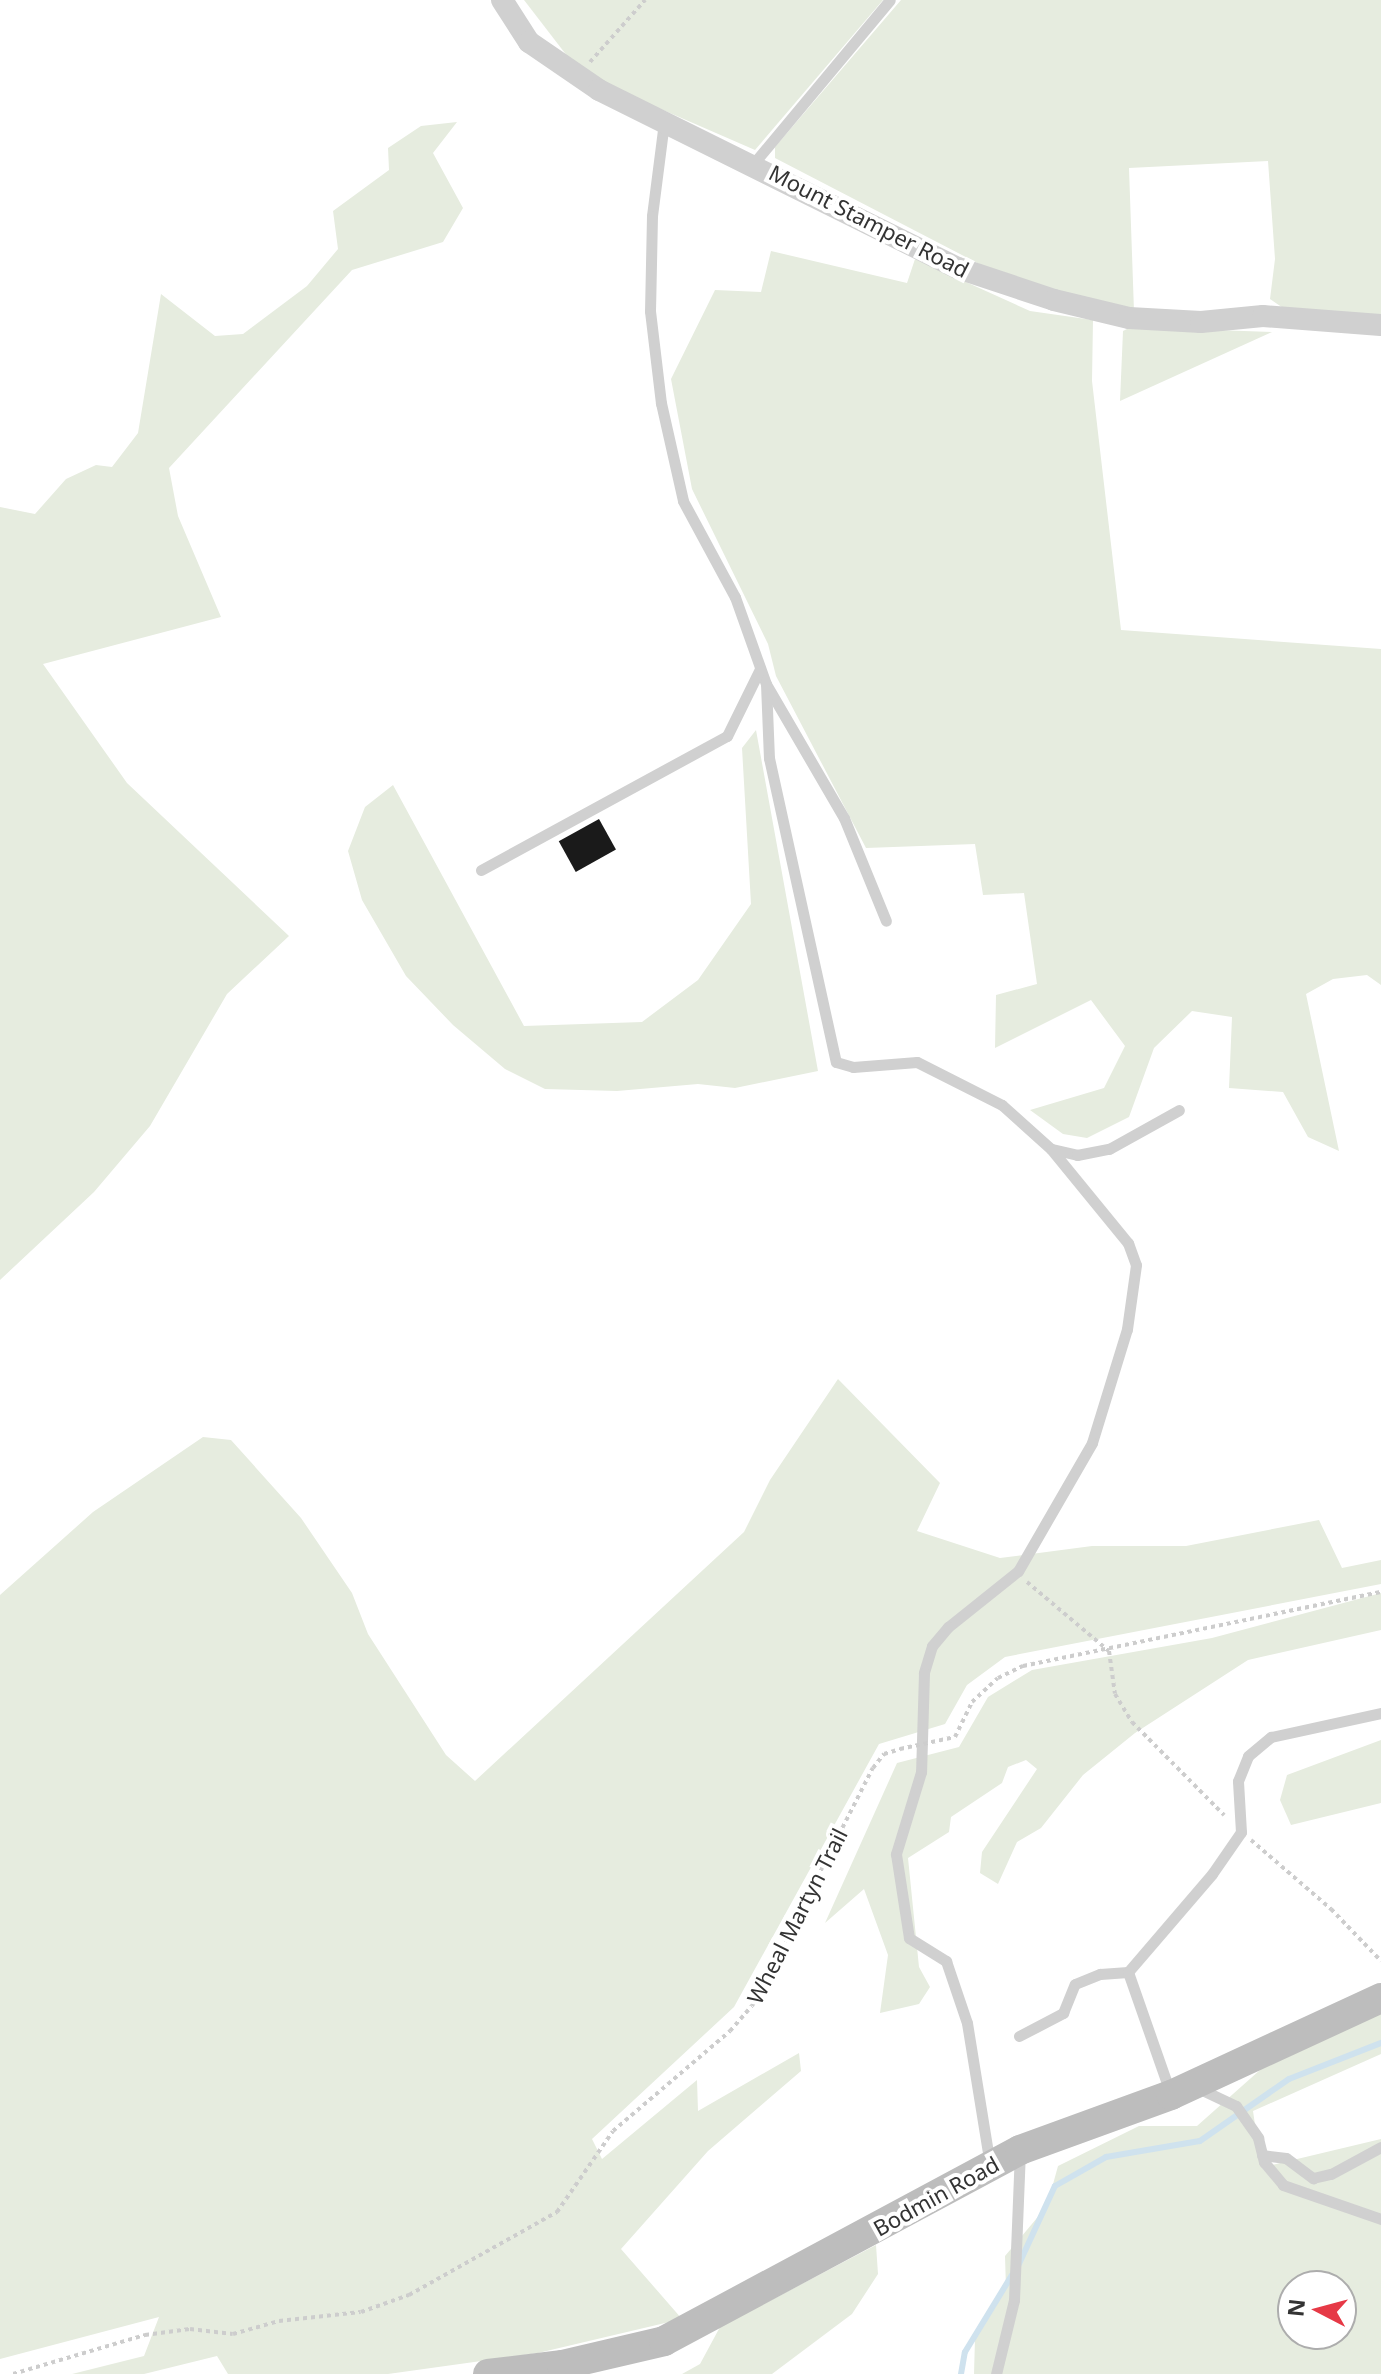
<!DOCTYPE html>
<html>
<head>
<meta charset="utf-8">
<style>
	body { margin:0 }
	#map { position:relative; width:1381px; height:2374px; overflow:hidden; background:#fff; font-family:"Noto Sans",sans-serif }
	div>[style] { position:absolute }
	.green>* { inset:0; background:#e6ecdf }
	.stream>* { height:6px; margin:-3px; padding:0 3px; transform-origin:3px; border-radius:3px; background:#cfe2ee }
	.building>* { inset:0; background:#1a1a1a; transform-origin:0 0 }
	.path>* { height:4px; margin-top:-2px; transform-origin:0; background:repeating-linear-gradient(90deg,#cdcdcd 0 4px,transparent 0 8px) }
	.lane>* { height:11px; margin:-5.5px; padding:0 5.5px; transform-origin:5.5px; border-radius:5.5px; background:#d0d0d0 }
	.street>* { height:22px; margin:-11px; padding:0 11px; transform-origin:11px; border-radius:11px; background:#d0d0d0 }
	.secondary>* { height:30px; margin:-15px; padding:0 15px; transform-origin:15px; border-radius:15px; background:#bdbdbd }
	.path-bridge>* { height:4px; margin-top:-2px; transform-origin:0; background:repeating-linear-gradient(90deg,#cdcdcd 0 4px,transparent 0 8px) }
	span { translate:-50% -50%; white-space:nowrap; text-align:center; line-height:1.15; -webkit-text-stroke:8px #fff; paint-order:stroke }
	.street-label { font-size:22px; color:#333 }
	.north { position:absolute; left:1277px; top:2270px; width:80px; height:80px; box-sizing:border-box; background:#fff; border:2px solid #adadad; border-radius:50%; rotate:276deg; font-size:22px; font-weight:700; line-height:32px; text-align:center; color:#333 }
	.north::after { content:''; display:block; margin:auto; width:28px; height:36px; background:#e63946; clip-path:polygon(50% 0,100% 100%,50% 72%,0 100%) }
</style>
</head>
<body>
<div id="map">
	<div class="green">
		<i style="clip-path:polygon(524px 0,883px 0,755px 150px,601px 83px,571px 61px)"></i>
		<i style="clip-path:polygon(901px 0,1381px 0,1381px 318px,1286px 310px,1270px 299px,1275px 259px,1268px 161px,1129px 168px,1134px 311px,1053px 292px,987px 268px,775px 158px,775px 147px)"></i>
		<i style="clip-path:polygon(457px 122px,433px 153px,463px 208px,443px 242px,352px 270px,169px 468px,178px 516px,221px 617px,43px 664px,127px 783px,289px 936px,227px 994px,150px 1126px,94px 1192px,0 1280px,0 507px,35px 514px,66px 479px,96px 465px,112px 467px,138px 433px,161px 294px,215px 336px,243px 334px,307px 286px,338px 249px,333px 211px,389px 170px,388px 148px,421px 126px)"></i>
		<i style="clip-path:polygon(771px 251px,907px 283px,915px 259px,1030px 311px,1093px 320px,1092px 381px,1121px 630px,1381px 649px,1381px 985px,1367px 975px,1333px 979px,1306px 994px,1339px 1151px,1308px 1137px,1283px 1092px,1229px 1088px,1232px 1017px,1192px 1011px,1154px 1048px,1129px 1117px,1087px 1138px,1063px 1134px,1030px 1110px,1104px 1088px,1125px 1046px,1091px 1000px,995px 1048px,996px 995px,1037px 984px,1024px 893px,983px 895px,975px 844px,866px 848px,776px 676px,768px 644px,692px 489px,671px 379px,715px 290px,761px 292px)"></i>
		<i style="clip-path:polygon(1131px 327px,1272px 332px,1120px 401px,1123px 331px)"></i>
		<i style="clip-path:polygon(756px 730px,818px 1071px,735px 1088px,698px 1084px,617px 1091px,545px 1089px,505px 1069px,453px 1025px,406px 976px,362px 900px,348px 851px,365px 807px,393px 785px,524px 1026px,642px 1022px,698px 980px,751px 904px,742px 748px)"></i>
		<i style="clip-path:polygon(838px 1379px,940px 1483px,917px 1531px,1000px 1558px,1092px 1546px,1186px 1546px,1319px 1520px,1342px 1568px,1381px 1560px,1381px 1584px,1005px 1657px,967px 1685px,945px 1724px,879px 1744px,734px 2007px,592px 2139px,602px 2159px,697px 2080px,698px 2111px,799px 2053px,801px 2071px,708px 2151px,621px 2249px,682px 2319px,538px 2353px,388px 2374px,228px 2374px,217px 2356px,144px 2374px,72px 2374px,144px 2356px,159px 2317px,0 2359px,0 1595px,93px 1512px,203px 1437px,231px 1440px,301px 1518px,352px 1593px,368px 1634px,446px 1755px,475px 1781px,744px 1532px,770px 1480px)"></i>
		<i style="clip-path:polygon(1381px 1593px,1381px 1630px,1248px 1660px,1135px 1733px,1083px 1775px,1041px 1828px,1017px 1842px,998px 1884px,980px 1873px,982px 1852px,1037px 1769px,1026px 1760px,1008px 1767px,1002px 1783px,951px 1817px,949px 1832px,908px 1858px,919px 1967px,930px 1987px,919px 2004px,880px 2013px,888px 1955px,864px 1889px,825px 1923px,897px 1763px,959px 1747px,988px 1697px,1032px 1670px,1212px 1638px)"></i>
		<i style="clip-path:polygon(1381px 1740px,1381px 1803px,1291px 1825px,1280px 1800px,1287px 1775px)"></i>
		<i style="clip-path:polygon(evenodd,1381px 2010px,1381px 2054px,1253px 2111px,1258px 2145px,1272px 2165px,1381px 2139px,1381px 2374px,974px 2374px,975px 2338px,1006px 2289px,1005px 2256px,1047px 2206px,1058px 2166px,1139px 2126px,1197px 2126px,1269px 2062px,1381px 2010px,1293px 2286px,1341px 2286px,1341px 2334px,1293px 2334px,1293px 2286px)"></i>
		<i style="clip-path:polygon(876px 2245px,878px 2274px,852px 2314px,772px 2374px,682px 2374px,700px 2364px,720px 2327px)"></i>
	</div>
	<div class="stream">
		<i style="left:1018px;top:2266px;width:88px;rotate:-65.2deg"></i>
		<i style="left:1055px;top:2186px;width:59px;rotate:-29.6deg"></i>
		<i style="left:1106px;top:2157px;width:95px;rotate:-9.7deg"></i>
		<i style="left:1200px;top:2141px;width:108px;rotate:-34.9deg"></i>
		<i style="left:1289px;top:2079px;width:99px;rotate:-21.4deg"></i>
		<i style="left:961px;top:2374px;width:22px;rotate:-80deg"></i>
		<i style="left:965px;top:2352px;width:90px;rotate:-58.6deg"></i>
	</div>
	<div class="building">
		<i style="left:599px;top:819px;width:35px;height:46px;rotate:61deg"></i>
	</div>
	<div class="path">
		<i style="left:590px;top:62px;width:83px;rotate:-48.4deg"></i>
		<i style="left:1027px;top:1582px;width:107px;rotate:40.1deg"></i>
		<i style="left:1109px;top:1651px;width:43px;rotate:82.1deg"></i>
		<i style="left:1115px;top:1694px;width:33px;rotate:59deg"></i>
		<i style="left:1132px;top:1722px;width:131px;rotate:45.3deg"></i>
		<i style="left:955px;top:1737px;width:39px;rotate:-64deg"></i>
		<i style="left:972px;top:1702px;width:35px;rotate:-43deg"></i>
		<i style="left:998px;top:1678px;width:28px;rotate:-26deg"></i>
		<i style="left:1023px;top:1666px;width:366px;rotate:-11.7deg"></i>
		<i style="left:1251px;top:1840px;width:106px;rotate:40.8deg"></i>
		<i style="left:1331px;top:1909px;width:72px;rotate:46.1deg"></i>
		<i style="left:13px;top:2374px;width:138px;rotate:-16.5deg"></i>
		<i style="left:145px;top:2335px;width:45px;rotate:-7.6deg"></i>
		<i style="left:190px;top:2329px;width:43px;rotate:6.6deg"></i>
		<i style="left:233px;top:2334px;width:48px;rotate:-15.8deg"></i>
		<i style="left:279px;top:2321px;width:82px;rotate:-6.3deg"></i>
		<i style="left:361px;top:2312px;width:51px;rotate:-19.5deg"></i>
		<i style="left:409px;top:2295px;width:170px;rotate:-29.3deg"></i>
		<i style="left:557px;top:2212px;width:98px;rotate:-55.3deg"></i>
		<i style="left:613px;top:2131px;width:154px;rotate:-40.5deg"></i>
		<i style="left:730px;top:2031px;width:33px;rotate:-49deg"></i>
		<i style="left:752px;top:2006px;width:267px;rotate:-63.1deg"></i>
		<i style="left:873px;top:1768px;width:18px;rotate:-52deg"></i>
		<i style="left:884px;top:1754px;width:17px;rotate:-17deg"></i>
	</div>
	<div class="lane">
		<i style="left:664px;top:122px;width:95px;rotate:97.3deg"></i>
		<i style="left:652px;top:216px;width:95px;rotate:91.2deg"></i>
		<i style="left:650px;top:311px;width:93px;rotate:83.2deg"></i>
		<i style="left:661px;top:403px;width:100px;rotate:77.3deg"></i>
		<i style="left:683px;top:501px;width:109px;rotate:61.6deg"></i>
		<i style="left:735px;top:597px;width:92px;rotate:70.4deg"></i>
		<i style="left:766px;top:684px;width:155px;rotate:59.8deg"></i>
		<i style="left:844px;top:818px;width:111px;rotate:67.8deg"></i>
		<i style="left:754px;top:163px;width:212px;rotate:-50.2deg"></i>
		<i style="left:766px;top:684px;width:74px;rotate:87.7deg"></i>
		<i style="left:769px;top:758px;width:311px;rotate:77.6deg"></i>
		<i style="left:836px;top:1062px;width:18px;rotate:16deg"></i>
		<i style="left:853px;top:1067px;width:64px;rotate:-4.5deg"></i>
		<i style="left:917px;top:1062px;width:95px;rotate:26.8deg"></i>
		<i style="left:1002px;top:1105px;width:66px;rotate:41.9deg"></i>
		<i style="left:1051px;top:1149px;width:122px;rotate:50.7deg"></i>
		<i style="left:1128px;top:1243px;width:23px;rotate:70deg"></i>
		<i style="left:1136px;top:1265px;width:65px;rotate:98deg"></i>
		<i style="left:1127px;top:1329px;width:119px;rotate:107.1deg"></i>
		<i style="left:1092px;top:1443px;width:148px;rotate:120deg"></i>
		<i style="left:1018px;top:1571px;width:90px;rotate:141.3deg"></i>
		<i style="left:948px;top:1627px;width:25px;rotate:130deg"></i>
		<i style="left:932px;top:1646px;width:28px;rotate:107deg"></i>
		<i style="left:924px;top:1673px;width:99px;rotate:91.7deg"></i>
		<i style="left:921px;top:1772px;width:86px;rotate:107deg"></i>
		<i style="left:896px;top:1854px;width:85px;rotate:81.2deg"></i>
		<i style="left:909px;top:1938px;width:44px;rotate:31.9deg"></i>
		<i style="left:946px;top:1961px;width:65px;rotate:71.3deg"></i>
		<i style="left:967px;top:2023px;width:144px;rotate:80.8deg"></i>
		<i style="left:481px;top:870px;width:280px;rotate:-28.6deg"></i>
		<i style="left:727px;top:736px;width:75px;rotate:-63.8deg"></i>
		<i style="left:1052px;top:1149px;width:26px;rotate:13deg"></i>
		<i style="left:1077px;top:1155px;width:33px;rotate:-11deg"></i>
		<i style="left:1109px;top:1149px;width:80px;rotate:-29.1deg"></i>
		<i style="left:1019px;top:2036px;width:50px;rotate:-27.6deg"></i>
		<i style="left:1063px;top:2013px;width:31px;rotate:-68deg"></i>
		<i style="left:1075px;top:1984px;width:27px;rotate:-22deg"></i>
		<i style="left:1100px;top:1974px;width:28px;rotate:-4deg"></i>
		<i style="left:1198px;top:2088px;width:42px;rotate:25.3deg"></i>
		<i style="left:1236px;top:2106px;width:39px;rotate:55deg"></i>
		<i style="left:1258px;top:2138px;width:25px;rotate:76deg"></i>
		<i style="left:1264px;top:2162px;width:30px;rotate:50deg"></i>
		<i style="left:1283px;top:2185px;width:104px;rotate:19.1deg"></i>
		<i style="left:1170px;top:2092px;width:127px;rotate:-109.3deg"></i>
		<i style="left:1128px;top:1972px;width:129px;rotate:-49.4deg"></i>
		<i style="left:1212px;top:1874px;width:51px;rotate:-55.4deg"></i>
		<i style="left:1241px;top:1832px;width:51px;rotate:-93.4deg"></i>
		<i style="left:1238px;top:1781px;width:27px;rotate:-68deg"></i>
		<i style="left:1248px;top:1756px;width:30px;rotate:-40deg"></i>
		<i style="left:1271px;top:1737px;width:113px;rotate:-12.3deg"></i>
		<i style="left:1262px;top:2155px;width:24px;rotate:7deg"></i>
		<i style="left:1286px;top:2158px;width:34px;rotate:37deg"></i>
		<i style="left:1313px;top:2178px;width:18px;rotate:-13deg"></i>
		<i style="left:1331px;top:2174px;width:57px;rotate:-28.4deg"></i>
		<i style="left:996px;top:2374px;width:76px;rotate:-76.3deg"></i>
		<i style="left:1014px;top:2300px;width:147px;rotate:-87.7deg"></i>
	</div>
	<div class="street">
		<i style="left:502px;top:0;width:50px;rotate:57.3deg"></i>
		<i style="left:529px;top:42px;width:85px;rotate:34.4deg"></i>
		<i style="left:599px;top:90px;width:401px;rotate:26.4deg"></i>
		<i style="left:958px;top:268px;width:101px;rotate:18.4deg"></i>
		<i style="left:1054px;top:300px;width:77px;rotate:13.5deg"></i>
		<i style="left:1129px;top:318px;width:72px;rotate:3.2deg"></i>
		<i style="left:1201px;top:322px;width:62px;rotate:-5.5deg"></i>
		<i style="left:1263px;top:316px;width:118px;rotate:4.4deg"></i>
	</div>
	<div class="secondary">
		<i style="left:488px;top:2374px;width:75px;rotate:-6.9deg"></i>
		<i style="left:562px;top:2365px;width:105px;rotate:-13.2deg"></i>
		<i style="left:664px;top:2341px;width:404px;rotate:-28.2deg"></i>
		<i style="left:1020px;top:2150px;width:161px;rotate:-20deg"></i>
		<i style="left:1171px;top:2095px;width:231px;rotate:-24.8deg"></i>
	</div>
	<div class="path-bridge">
		<i style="left:900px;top:1749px;width:56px;rotate:-12.3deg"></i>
	</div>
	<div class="street-label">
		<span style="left:869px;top:221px;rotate:27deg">Mount Stamper Road</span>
		<span style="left:797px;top:1916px;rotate:-63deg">Wheal Martyn Trail</span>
		<span style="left:936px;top:2196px;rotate:-29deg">Bodmin Road</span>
	</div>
	<div class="north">N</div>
</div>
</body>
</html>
